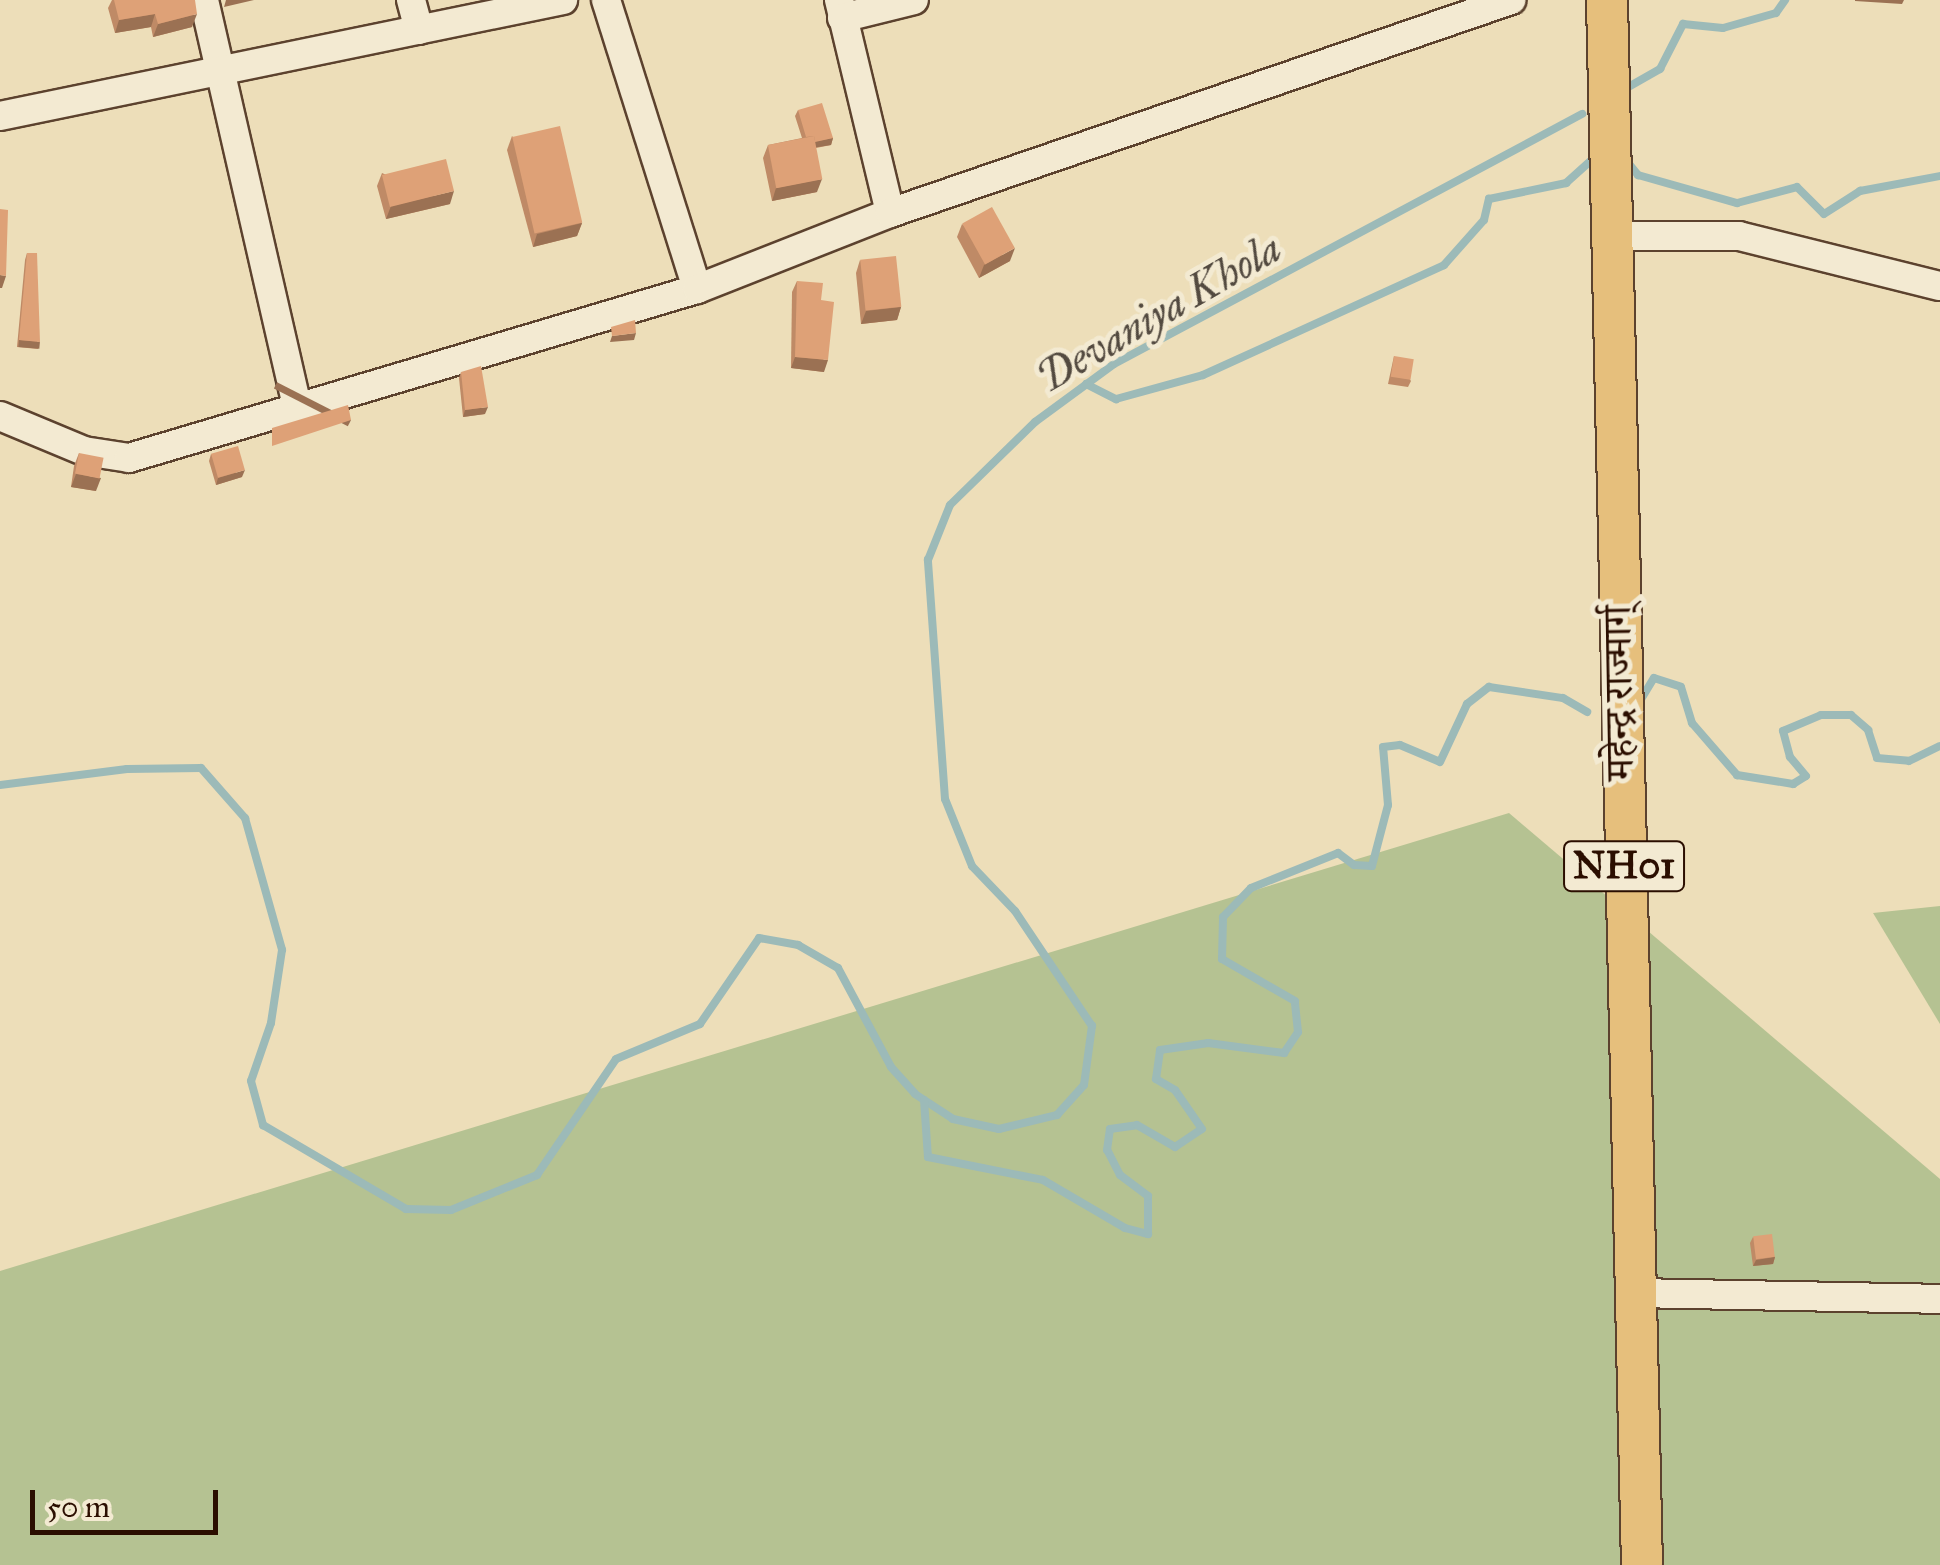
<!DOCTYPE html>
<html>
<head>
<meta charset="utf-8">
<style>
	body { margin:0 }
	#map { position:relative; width:1940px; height:1565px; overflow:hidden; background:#eddeb9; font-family:"IM FELL Great Primer","Noto Serif Devanagari",serif }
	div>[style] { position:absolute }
	.green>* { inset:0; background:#b5c292 }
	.stream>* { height:8px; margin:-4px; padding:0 4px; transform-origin:4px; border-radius:4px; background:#9cbab8 }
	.roads { filter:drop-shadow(2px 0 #5c422e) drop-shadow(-2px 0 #5c422e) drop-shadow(0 2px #5c422e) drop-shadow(0 -2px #5c422e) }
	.minor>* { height:28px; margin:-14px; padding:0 14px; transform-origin:14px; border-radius:14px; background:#f3ead2 }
	.highway>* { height:40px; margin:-20px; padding:0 20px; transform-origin:20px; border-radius:20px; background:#e6bf7c }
	.wall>* { inset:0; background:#bf8a66 }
	.shaded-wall>* { inset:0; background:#9b7153; transform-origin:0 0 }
	.building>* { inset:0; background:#dea177; transform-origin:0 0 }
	span { translate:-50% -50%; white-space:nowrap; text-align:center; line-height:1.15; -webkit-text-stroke:10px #f3ead2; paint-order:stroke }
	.shield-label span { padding:2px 8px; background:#f3ead2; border:2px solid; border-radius:8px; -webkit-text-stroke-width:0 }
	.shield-label { font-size:38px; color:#2b0e00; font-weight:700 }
	.street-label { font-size:40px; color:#2b0e00 }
	.water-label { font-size:42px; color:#534a40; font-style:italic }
	.scale { position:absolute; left:30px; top:1490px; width:188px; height:45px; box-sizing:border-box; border:5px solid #2b0e00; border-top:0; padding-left:12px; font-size:30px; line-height:35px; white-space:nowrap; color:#2b0e00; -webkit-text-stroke:8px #f3ead2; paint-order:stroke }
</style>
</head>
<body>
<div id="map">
	<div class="green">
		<i style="clip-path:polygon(1509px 813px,1940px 1179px,1940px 1565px,0 1565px,0 1271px)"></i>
		<i style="clip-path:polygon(1940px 906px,1940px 1024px,1873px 913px)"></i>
	</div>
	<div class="stream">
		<i style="left:1623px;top:90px;width:43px;rotate:-29.6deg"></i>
		<i style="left:1660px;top:69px;width:51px;rotate:-62.9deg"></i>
		<i style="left:1683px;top:24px;width:40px;rotate:5.7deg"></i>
		<i style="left:1723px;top:28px;width:55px;rotate:-15.8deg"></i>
		<i style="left:1776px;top:13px;width:16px;rotate:-55deg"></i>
		<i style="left:1625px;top:159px;width:21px;rotate:51deg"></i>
		<i style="left:1638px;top:175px;width:103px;rotate:15.8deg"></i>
		<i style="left:1737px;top:203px;width:62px;rotate:-14.9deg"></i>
		<i style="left:1797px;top:187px;width:38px;rotate:45deg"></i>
		<i style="left:1824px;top:214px;width:43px;rotate:-32.6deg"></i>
		<i style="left:1860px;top:191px;width:81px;rotate:-10.6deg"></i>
		<i style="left:1086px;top:384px;width:34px;rotate:27deg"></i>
		<i style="left:1116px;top:399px;width:90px;rotate:-15.4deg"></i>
		<i style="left:1203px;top:375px;width:265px;rotate:-24.5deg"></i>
		<i style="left:1444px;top:265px;width:60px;rotate:-48.4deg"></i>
		<i style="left:1484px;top:220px;width:22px;rotate:-77deg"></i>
		<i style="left:1489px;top:199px;width:79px;rotate:-11.7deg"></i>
		<i style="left:1566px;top:183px;width:40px;rotate:-42deg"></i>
		<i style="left:1640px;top:701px;width:27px;rotate:-59deg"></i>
		<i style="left:1654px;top:678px;width:28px;rotate:18deg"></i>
		<i style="left:1681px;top:687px;width:38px;rotate:73deg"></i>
		<i style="left:1692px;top:723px;width:69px;rotate:49.1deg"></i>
		<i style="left:1737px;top:775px;width:57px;rotate:9.1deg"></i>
		<i style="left:1793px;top:784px;width:15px;rotate:-32deg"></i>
		<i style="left:1806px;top:776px;width:25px;rotate:-130deg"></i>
		<i style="left:1790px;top:757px;width:27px;rotate:-105deg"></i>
		<i style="left:1783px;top:731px;width:41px;rotate:-22.8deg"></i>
		<i style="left:1821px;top:715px;width:30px"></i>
		<i style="left:1851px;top:715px;width:23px;rotate:41deg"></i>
		<i style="left:1868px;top:730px;width:29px;rotate:72deg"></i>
		<i style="left:1877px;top:758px;width:32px;rotate:5deg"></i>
		<i style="left:1909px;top:761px;width:34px;rotate:-26deg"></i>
		<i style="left:0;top:785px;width:128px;rotate:-7.2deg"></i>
		<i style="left:127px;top:769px;width:74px;rotate:-0.8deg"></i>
		<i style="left:201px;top:768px;width:67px;rotate:48.7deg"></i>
		<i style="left:245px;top:818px;width:137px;rotate:74.3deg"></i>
		<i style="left:282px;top:950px;width:74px;rotate:98.6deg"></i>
		<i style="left:271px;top:1023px;width:61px;rotate:109deg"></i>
		<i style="left:251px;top:1081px;width:46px;rotate:74.7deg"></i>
		<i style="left:263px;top:1125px;width:166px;rotate:30.4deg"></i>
		<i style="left:406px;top:1209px;width:45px;rotate:1.3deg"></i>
		<i style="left:451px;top:1210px;width:93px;rotate:-22.1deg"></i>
		<i style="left:537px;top:1175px;width:140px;rotate:-55.7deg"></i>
		<i style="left:616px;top:1059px;width:91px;rotate:-22.6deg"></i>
		<i style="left:700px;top:1024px;width:104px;rotate:-55.5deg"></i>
		<i style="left:759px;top:938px;width:40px;rotate:10deg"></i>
		<i style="left:798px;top:945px;width:46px;rotate:29.9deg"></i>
		<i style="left:838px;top:968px;width:112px;rotate:61.8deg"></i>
		<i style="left:891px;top:1067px;width:36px;rotate:48deg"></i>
		<i style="left:915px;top:1094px;width:45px;rotate:33.3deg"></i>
		<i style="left:953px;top:1119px;width:47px;rotate:12.3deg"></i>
		<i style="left:999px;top:1129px;width:60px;rotate:-13.6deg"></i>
		<i style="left:1057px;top:1115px;width:40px;rotate:-48deg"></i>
		<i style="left:1084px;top:1085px;width:60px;rotate:-82.3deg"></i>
		<i style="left:1092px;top:1026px;width:138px;rotate:-123.8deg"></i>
		<i style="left:1015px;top:911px;width:62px;rotate:-133.7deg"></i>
		<i style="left:972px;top:866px;width:72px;rotate:-111.9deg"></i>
		<i style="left:945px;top:799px;width:240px;rotate:-94.1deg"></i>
		<i style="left:928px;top:560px;width:59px;rotate:-68.2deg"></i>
		<i style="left:950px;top:505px;width:119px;rotate:-44.3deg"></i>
		<i style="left:1035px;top:422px;width:98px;rotate:-36.3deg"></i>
		<i style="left:1114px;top:364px;width:531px;rotate:-28.11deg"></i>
		<i style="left:924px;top:1100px;width:57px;rotate:86deg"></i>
		<i style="left:928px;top:1157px;width:117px;rotate:11.3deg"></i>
		<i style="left:1043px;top:1180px;width:95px;rotate:30.3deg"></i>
		<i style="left:1125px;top:1228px;width:24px;rotate:15deg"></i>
		<i style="left:1148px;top:1234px;width:38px;rotate:-90deg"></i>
		<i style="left:1148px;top:1196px;width:35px;rotate:-143deg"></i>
		<i style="left:1120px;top:1175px;width:28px;rotate:-117deg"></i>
		<i style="left:1107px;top:1150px;width:21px;rotate:-82deg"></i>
		<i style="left:1110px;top:1129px;width:27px;rotate:-8deg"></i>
		<i style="left:1137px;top:1125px;width:44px;rotate:30.1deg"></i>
		<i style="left:1175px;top:1147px;width:32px;rotate:-34deg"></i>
		<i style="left:1202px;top:1129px;width:47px;rotate:-124.7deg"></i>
		<i style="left:1175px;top:1090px;width:22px;rotate:-150deg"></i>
		<i style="left:1156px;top:1079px;width:29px;rotate:-82deg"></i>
		<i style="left:1160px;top:1050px;width:49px;rotate:-8.3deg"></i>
		<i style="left:1208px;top:1043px;width:77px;rotate:7.5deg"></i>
		<i style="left:1284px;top:1053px;width:25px;rotate:-56deg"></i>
		<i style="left:1298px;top:1032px;width:31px;rotate:-96deg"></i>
		<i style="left:1295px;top:1001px;width:84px;rotate:-150.1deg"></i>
		<i style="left:1222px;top:959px;width:42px;rotate:-88.6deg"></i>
		<i style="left:1223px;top:917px;width:40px;rotate:-46deg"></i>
		<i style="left:1251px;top:888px;width:94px;rotate:-21.9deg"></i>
		<i style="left:1338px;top:853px;width:20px;rotate:37deg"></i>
		<i style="left:1354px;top:865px;width:18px;rotate:3deg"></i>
		<i style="left:1372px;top:866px;width:63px;rotate:-75.3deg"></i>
		<i style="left:1388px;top:805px;width:58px;rotate:-94.9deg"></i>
		<i style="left:1383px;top:747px;width:17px;rotate:-7deg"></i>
		<i style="left:1400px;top:745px;width:43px;rotate:23deg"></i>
		<i style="left:1440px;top:762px;width:64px;rotate:-65deg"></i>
		<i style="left:1467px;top:704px;width:28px;rotate:-38deg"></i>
		<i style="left:1489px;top:687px;width:75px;rotate:8.5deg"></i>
		<i style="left:1563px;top:698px;width:28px;rotate:30deg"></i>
	</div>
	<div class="roads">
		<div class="minor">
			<i style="left:204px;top:0;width:417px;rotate:77.1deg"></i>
			<i style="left:411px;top:0;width:31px;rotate:75deg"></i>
			<i style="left:606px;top:0;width:303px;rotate:72.5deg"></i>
			<i style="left:839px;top:0;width:219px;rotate:76.5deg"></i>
			<i style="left:842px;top:18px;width:74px;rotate:-14deg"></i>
			<i style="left:0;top:116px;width:575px;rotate:-11.64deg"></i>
			<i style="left:1610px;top:236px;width:129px"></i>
			<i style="left:1739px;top:236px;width:207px;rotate:14deg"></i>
			<i style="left:0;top:416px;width:91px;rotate:22.6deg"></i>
			<i style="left:84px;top:451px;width:46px;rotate:8.8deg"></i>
			<i style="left:129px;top:458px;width:593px;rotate:-16.57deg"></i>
			<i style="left:697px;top:289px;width:207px;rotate:-21.5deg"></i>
			<i style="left:890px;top:213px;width:657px;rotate:-18.93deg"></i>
			<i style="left:1634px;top:1293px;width:306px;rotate:1.1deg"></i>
		</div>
		<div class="highway">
			<i style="left:1607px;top:0;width:1565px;rotate:88.72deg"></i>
		</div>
	</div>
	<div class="wall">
		<i style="clip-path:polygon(112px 0,195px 0,192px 27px,153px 37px,151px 27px,115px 33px,108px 8px)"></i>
		<i style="clip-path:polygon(798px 110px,833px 138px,831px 145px,816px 148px,817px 192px,772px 201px,763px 158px,768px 145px,802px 138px,795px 116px)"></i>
		<i style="clip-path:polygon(512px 136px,582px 223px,577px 236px,533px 247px,507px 150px)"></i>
		<i style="clip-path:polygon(382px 173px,450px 204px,386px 219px,377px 186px)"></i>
		<i style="clip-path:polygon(962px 224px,1010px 261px,979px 278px,957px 237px)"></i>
		<i style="clip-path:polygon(27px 253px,38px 349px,17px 347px,25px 260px)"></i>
		<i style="clip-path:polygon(860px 260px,901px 307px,897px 320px,861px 324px,856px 273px)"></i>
		<i style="clip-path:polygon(797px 281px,821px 300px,824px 372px,791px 368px,792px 292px)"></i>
		<i style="clip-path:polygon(1394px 356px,1411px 381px,1408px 387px,1388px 384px)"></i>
		<i style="clip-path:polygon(461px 372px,485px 414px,463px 417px,459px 378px)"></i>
		<i style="clip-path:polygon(79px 453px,96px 491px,71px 487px,74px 466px)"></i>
		<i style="clip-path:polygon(211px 454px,242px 477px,216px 485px,209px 461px)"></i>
		<i style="clip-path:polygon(1753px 1237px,1775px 1257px,1773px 1264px,1753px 1266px,1750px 1243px)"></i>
	</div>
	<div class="shaded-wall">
		<i style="clip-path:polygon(226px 0,254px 0,224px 7px)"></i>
		<i style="clip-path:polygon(1855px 0,1904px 0,1902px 4px,1855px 1px)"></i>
		<i style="clip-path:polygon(155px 14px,151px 27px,115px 33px,119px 20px)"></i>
		<i style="clip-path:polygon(197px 14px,192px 27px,153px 37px,158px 24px)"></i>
		<i style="clip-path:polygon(833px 138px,831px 145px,805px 149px,808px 143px)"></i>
		<i style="clip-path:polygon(822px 179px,817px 192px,772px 201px,776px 188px)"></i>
		<i style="clip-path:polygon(454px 191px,450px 204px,386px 219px,391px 206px)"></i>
		<i style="clip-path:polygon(582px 223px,577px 236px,533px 247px,537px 234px)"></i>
		<i style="clip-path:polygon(1015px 248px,1010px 261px,979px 278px,984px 265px)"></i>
		<i style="clip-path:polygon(0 275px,6px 276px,2px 288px,0 288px)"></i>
		<i style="clip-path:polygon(901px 307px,897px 320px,861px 324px,866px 311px)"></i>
		<i style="clip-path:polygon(636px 333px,634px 340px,610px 342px,612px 336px)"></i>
		<i style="left:19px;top:340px;width:21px;height:7px;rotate:5deg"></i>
		<i style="clip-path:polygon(795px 357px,828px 360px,824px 372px,791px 368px)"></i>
		<i style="clip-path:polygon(488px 407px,485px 414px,463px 417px,465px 410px)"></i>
		<i style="left:351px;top:420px;width:7px;height:83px;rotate:117deg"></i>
		<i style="clip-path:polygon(245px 470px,242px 477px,216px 485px,218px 478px)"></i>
		<i style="clip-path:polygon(76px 474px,101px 478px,96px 491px,71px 487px)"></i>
		<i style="clip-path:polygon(1775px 1257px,1773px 1264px,1753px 1266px,1756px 1260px)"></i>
	</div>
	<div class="building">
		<i style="clip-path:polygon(114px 0,195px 0,197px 14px,158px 24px,155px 14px,119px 20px)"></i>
		<i style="clip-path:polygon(822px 103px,833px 138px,815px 142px,814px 136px,806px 137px,798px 110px)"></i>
		<i style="left:560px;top:126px;width:99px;height:49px;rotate:77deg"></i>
		<i style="left:814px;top:136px;width:44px;height:47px;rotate:79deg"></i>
		<i style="left:446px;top:159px;width:33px;height:66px;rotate:76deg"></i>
		<i style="left:992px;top:207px;width:47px;height:34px;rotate:61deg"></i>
		<i style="clip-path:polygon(0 209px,8px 210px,6px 276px,0 275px)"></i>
		<i style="clip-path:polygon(27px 253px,37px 253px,40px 342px,19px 340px)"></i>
		<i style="left:896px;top:256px;width:51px;height:36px;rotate:84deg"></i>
		<i style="clip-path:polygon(797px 281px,823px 283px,821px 300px,834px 302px,828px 360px,795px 357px)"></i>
		<i style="clip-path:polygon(635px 320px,636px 333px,612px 336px,611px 327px)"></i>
		<i style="left:1394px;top:356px;width:20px;height:21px;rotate:9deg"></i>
		<i style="clip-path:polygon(481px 366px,488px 407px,465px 410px,461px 372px)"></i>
		<i style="clip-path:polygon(348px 405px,351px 420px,272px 446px,272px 428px)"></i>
		<i style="left:238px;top:446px;width:25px;height:28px;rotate:74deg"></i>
		<i style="left:79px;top:453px;width:25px;height:21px;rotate:11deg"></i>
		<i style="left:1772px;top:1234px;width:23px;height:19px;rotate:83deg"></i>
	</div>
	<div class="shield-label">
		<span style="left:1624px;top:866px">NH01</span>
	</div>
	<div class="street-label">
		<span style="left:1619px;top:693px;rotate:-91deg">महेन्द्र राज्मार्ग्</span>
	</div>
	<div class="water-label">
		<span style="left:1159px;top:313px;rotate:-30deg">Devaniya Khola</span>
	</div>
	<div class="scale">50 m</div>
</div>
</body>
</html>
